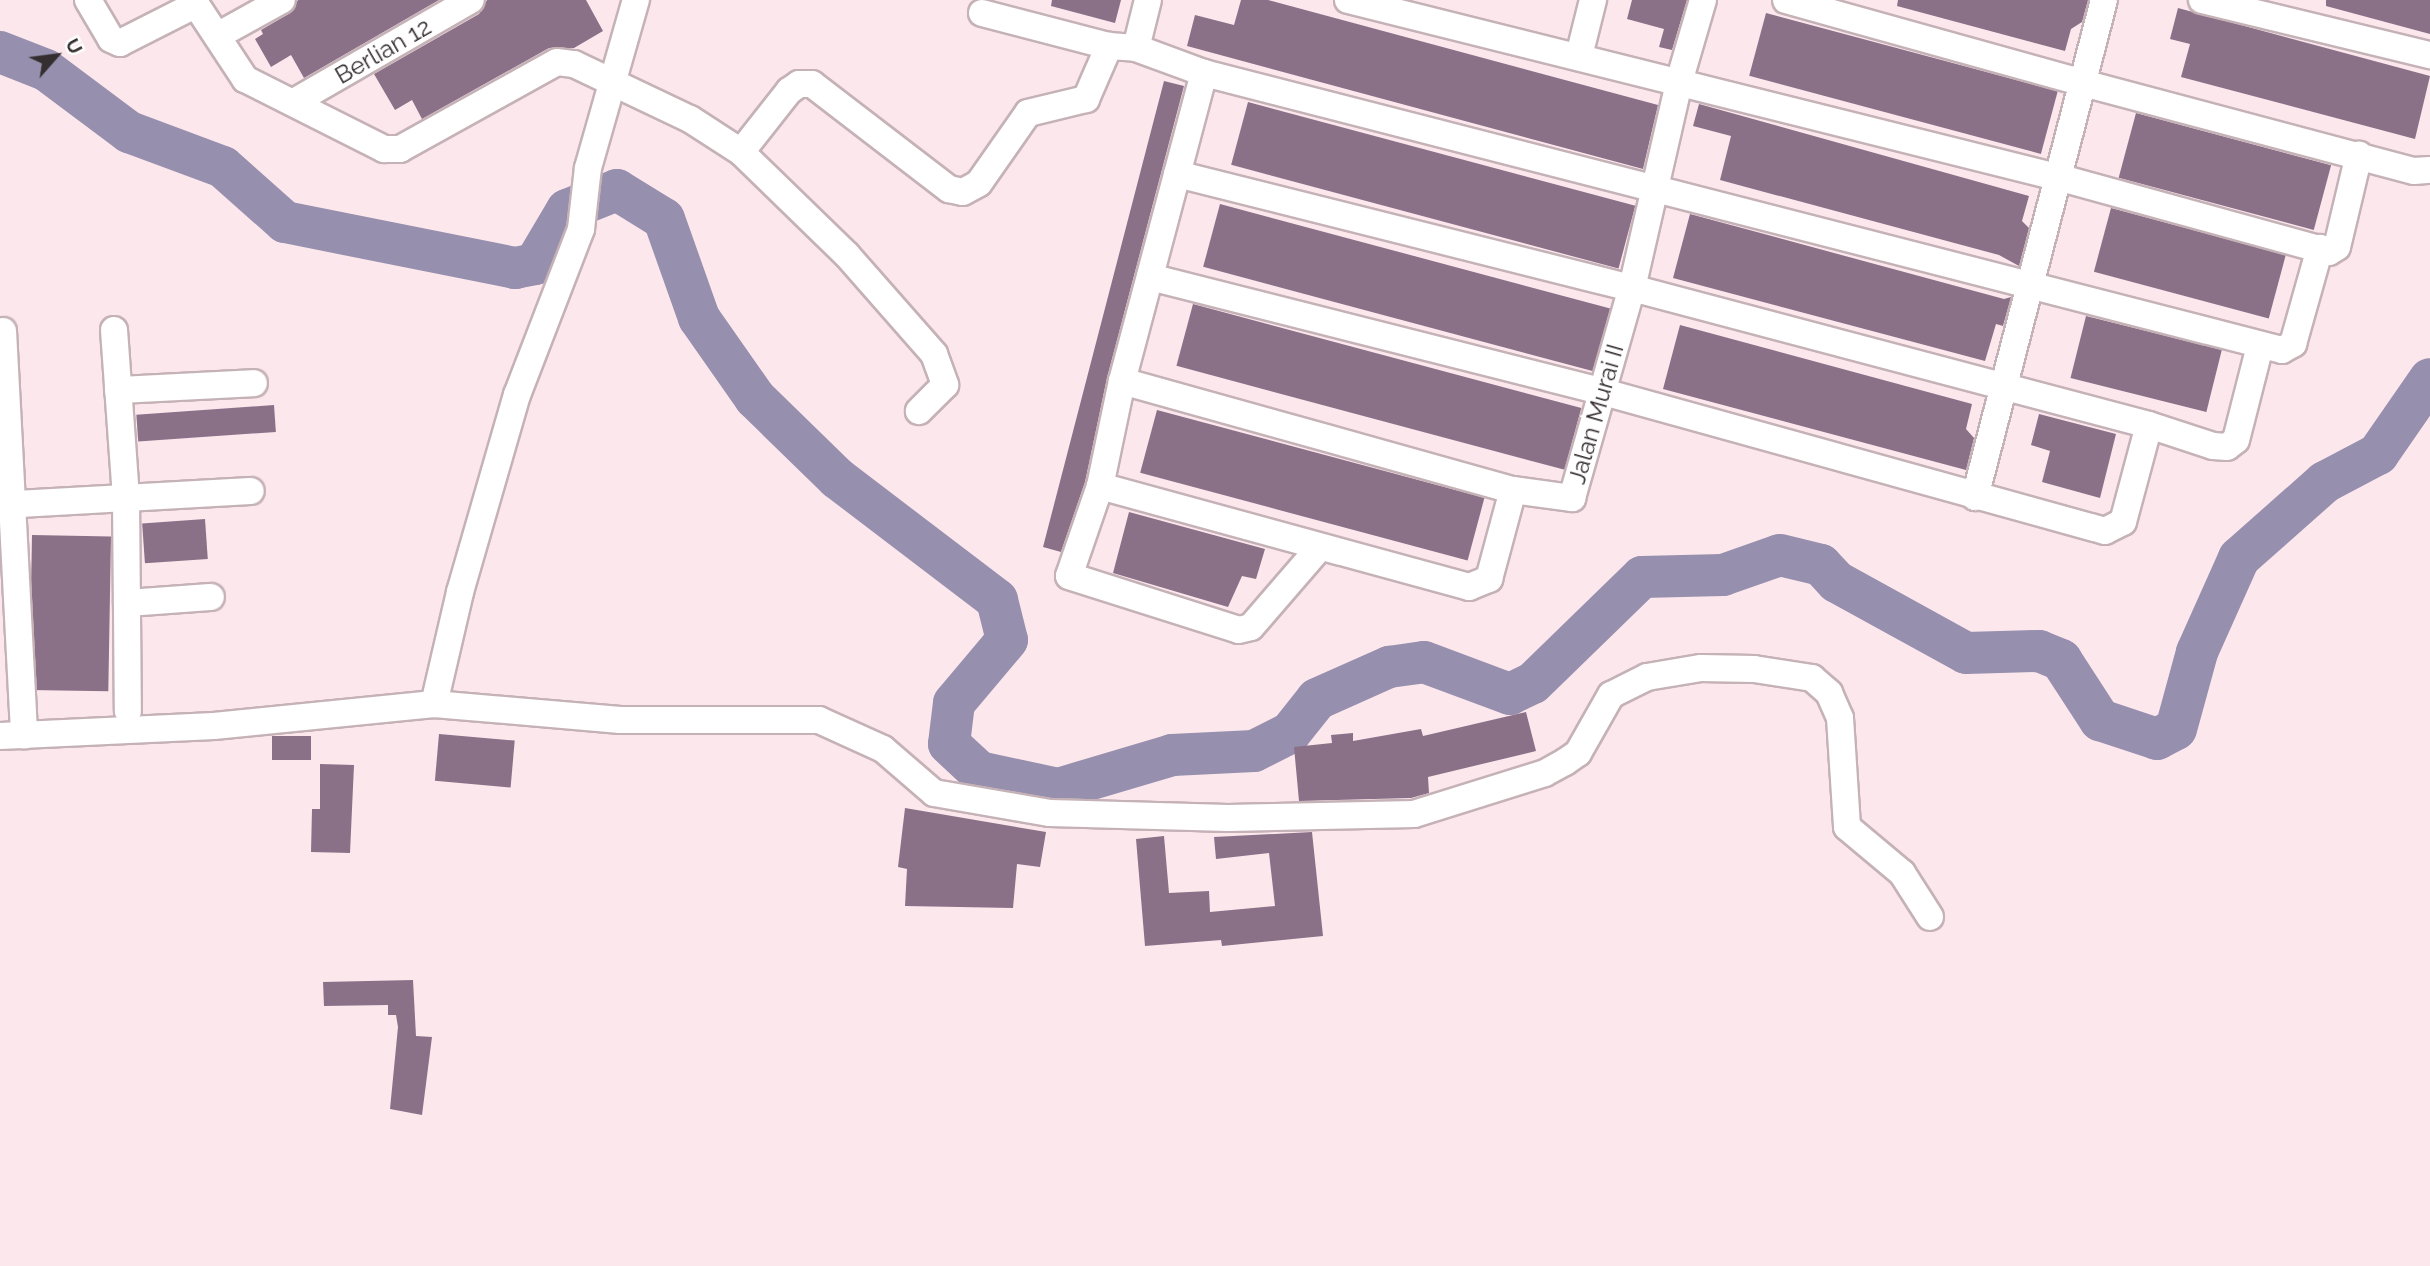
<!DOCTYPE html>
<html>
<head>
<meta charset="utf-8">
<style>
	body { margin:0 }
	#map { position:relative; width:2430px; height:1266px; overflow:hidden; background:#fce7ed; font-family:Raleway,sans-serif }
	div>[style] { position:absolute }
	.river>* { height:42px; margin:-21px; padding:0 21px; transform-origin:21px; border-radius:21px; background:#978fae }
	.building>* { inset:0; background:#8a7188; transform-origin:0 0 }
	.roads { filter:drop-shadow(2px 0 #c5b2b7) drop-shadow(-2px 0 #c5b2b7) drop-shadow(0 2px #c5b2b7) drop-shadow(0 -2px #c5b2b7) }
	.minor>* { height:26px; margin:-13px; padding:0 13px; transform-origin:13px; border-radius:13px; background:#fff }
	span { translate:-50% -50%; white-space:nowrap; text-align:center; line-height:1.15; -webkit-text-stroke:6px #fff; paint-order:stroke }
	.street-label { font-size:24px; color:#352e30 }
	.north { position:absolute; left:21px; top:21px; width:70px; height:70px; -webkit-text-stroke:5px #fff; paint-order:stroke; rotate:62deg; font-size:19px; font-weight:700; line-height:28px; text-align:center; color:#352e30 }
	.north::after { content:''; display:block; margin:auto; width:24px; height:32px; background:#352e30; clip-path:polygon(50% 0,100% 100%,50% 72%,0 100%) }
</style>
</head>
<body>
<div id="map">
	<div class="river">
		<i style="left:0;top:52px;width:49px;rotate:21.4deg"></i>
		<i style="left:46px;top:70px;width:104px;rotate:36.8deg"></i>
		<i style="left:129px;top:132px;width:100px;rotate:20.4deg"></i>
		<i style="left:223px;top:167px;width:83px;rotate:41.6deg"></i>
		<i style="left:285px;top:222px;width:235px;rotate:11.3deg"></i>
		<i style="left:515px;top:268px;width:20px;rotate:-11deg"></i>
		<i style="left:535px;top:264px;width:63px;rotate:-59.3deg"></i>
		<i style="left:567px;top:210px;width:54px;rotate:-21.8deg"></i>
		<i style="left:617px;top:190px;width:55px;rotate:31.7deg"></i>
		<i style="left:664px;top:219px;width:105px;rotate:70.5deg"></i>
		<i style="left:699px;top:318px;width:98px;rotate:55deg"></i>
		<i style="left:755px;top:398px;width:115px;rotate:44.3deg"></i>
		<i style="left:837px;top:478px;width:201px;rotate:37.3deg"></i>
		<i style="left:997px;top:600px;width:41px;rotate:76deg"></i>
		<i style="left:1007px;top:640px;width:82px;rotate:130.1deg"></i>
		<i style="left:954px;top:703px;width:41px;rotate:97deg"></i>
		<i style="left:949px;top:744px;width:41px;rotate:43deg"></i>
		<i style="left:979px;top:772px;width:81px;rotate:12.1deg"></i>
		<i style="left:1058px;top:789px;width:119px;rotate:-16.6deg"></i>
		<i style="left:1172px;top:755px;width:82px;rotate:-2.8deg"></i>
		<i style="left:1254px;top:751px;width:40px;rotate:-26.6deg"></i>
		<i style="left:1290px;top:733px;width:43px;rotate:-51.5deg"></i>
		<i style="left:1317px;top:699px;width:79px;rotate:-24deg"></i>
		<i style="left:1389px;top:667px;width:35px;rotate:-8deg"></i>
		<i style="left:1424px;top:662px;width:92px;rotate:20.4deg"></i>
		<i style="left:1510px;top:694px;width:25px;rotate:-26deg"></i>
		<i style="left:1533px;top:683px;width:152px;rotate:-44.2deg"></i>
		<i style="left:1642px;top:577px;width:81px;rotate:-1.4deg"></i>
		<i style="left:1723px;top:575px;width:60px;rotate:-19.3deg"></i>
		<i style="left:1780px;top:555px;width:42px;rotate:13.7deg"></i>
		<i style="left:1821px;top:565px;width:23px;rotate:47deg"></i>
		<i style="left:1837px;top:582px;width:147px;rotate:28.8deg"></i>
		<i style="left:1966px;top:653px;width:73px;rotate:-1.6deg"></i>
		<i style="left:2039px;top:651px;width:24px;rotate:22deg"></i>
		<i style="left:2061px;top:660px;width:72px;rotate:57deg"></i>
		<i style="left:2100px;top:720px;width:60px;rotate:18.4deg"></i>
		<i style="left:2157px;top:739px;width:21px;rotate:-28deg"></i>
		<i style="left:2176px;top:729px;width:80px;rotate:-74.7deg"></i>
		<i style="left:2197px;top:652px;width:103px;rotate:-65.9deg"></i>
		<i style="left:2239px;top:558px;width:115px;rotate:-41.5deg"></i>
		<i style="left:2325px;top:482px;width:60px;rotate:-27.8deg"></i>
		<i style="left:2378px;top:454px;width:91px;rotate:-55.3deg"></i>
	</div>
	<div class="building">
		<i style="clip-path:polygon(298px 0,439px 0,304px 78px,291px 55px,271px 67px,255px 39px,263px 34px,261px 30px,290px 13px)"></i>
		<i style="clip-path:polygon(487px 0,586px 0,603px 31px,574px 48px,549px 48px,422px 119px,412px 100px,395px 110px,374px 74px,479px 14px)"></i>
		<i style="clip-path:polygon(1052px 0,1121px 0,1115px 23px,1051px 6px)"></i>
		<i style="clip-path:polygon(1241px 0,1268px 0,1658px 105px,1643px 169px,1187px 46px,1195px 15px,1234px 25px)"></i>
		<i style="clip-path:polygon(1632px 0,1687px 0,1672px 50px,1659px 47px,1664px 29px,1627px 19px)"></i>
		<i style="clip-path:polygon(1898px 0,2088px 0,2082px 22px,2071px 29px,2065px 51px,1897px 6px)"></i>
		<i style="clip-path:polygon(2326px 0,2430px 0,2430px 34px,2326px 6px)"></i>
		<i style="clip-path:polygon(2178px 8px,2430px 76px,2415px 139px,2181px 77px,2190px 44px,2170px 39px)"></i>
		<i style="left:1766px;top:13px;width:302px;height:65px;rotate:15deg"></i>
		<i style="clip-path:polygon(1164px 81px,1184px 86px,1107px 378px,1085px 482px,1061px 552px,1043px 547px)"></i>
		<i style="left:1248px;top:102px;width:401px;height:65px;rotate:15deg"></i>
		<i style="clip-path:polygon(1699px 104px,2029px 196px,2022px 221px,2029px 228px,2019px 266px,1999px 255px,1720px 180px,1731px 136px,1693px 126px)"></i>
		<i style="left:2136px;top:113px;width:202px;height:67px;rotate:15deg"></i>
		<i style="left:1220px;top:204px;width:404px;height:65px;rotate:15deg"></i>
		<i style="left:2111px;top:208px;width:181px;height:66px;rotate:15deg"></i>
		<i style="clip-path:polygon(1690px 214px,2004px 299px,2011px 297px,2003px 326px,1996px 324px,1985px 361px,1673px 278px)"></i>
		<i style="left:1193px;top:304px;width:402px;height:64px;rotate:15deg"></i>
		<i style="left:2086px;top:316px;width:140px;height:64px;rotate:14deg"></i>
		<i style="clip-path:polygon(1680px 325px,1972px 404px,1966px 429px,1974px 438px,1966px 470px,1663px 389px)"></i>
		<i style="left:274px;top:405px;width:27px;height:138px;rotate:86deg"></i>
		<i style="left:1157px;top:410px;width:339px;height:65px;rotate:15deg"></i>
		<i style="clip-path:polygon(2039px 414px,2116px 434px,2100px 498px,2042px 482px,2050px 451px,2031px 445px)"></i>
		<i style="clip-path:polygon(1129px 512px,1265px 549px,1256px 579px,1242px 576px,1228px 607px,1113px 573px)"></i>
		<i style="left:205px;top:519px;width:40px;height:63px;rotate:86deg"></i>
		<i style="left:32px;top:535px;width:79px;height:155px;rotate:1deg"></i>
		<i style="clip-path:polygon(1526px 712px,1536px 751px,1428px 777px,1429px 793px,1411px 798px,1299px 801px,1294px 747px,1332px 743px,1331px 735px,1353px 733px,1353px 741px,1421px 729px,1423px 736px)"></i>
		<i style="left:439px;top:734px;width:76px;height:47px;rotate:5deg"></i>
		<i style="left:272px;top:736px;width:39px;height:24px"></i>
		<i style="clip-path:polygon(320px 764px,354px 765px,350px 853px,311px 852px,312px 809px,320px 809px)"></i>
		<i style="clip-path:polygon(905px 808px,1046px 832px,1040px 867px,1017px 864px,1013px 908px,905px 906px,907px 869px,898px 867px)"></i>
		<i style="clip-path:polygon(1312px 832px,1323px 936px,1222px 946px,1221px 940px,1145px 946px,1136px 839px,1164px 836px,1169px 893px,1209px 891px,1210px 912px,1275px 906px,1269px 853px,1216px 859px,1214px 837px)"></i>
		<i style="clip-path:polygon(413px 980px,416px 1036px,432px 1037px,422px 1115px,390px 1109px,398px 1027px,396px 1015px,388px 1015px,388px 1005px,324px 1006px,323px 982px)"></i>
	</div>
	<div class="roads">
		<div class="minor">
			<i style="left:88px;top:0;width:45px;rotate:59.5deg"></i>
			<i style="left:111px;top:39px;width:10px;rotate:24deg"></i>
			<i style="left:120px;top:43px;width:84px;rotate:-26.9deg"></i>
			<i style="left:193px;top:0;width:95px;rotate:56.6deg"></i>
			<i style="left:245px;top:79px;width:156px;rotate:26.7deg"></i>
			<i style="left:384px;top:149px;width:16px"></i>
			<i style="left:400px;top:149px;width:179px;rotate:-29deg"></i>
			<i style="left:557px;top:62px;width:17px;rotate:7deg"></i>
			<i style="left:574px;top:64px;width:128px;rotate:25.4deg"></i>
			<i style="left:690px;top:119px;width:61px;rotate:32.9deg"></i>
			<i style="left:741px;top:152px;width:148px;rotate:44.2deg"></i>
			<i style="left:847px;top:255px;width:132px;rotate:48.7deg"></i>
			<i style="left:934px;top:354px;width:33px;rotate:70deg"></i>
			<i style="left:945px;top:385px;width:37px;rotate:135deg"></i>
			<i style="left:1348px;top:0;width:735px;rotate:14.02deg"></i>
			<i style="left:2061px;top:178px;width:278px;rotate:15.4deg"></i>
			<i style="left:2329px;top:252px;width:9px;rotate:-32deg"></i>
			<i style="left:2337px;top:247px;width:95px;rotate:-76.6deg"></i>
			<i style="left:1786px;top:0;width:308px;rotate:15.6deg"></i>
			<i style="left:2083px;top:83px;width:342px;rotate:14.9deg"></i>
			<i style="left:2414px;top:171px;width:16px;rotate:-4deg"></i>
			<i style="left:2202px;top:0;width:235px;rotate:13.6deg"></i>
			<i style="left:982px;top:13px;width:131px;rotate:14.6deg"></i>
			<i style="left:1109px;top:46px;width:27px;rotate:4deg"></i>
			<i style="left:1136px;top:48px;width:72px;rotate:20.2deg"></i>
			<i style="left:1204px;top:73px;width:1113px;rotate:14.41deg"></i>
			<i style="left:2282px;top:350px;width:13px;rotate:-29deg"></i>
			<i style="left:2293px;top:344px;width:100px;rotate:-74.3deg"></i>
			<i style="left:217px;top:36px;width:74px;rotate:-29deg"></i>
			<i style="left:1136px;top:48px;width:49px;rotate:-76deg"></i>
			<i style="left:1579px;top:56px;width:58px;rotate:-76deg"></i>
			<i style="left:1204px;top:73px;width:319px;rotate:104.9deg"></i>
			<i style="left:1122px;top:381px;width:107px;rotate:101.8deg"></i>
			<i style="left:1100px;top:486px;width:95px;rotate:109deg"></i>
			<i style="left:1069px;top:576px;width:178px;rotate:17.6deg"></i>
			<i style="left:1239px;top:630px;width:12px;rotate:-14deg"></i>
			<i style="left:1251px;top:627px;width:106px;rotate:-49.2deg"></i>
			<i style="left:294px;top:102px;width:204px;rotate:-30deg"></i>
			<i style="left:741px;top:152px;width:78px;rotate:-51.8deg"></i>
			<i style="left:789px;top:91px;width:12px;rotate:-35deg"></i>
			<i style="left:799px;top:84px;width:13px"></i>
			<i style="left:812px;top:84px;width:173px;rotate:37.5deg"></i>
			<i style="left:949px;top:189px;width:14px;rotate:12deg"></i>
			<i style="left:963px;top:192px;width:18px;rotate:-29deg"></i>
			<i style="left:979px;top:183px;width:85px;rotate:-55deg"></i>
			<i style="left:1028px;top:113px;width:60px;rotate:-13.6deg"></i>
			<i style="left:1086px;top:99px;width:58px;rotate:-66.5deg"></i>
			<i style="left:1177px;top:174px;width:469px;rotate:14.1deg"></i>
			<i style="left:1632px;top:288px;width:535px;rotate:14.84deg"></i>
			<i style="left:2149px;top:425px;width:67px;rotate:18.2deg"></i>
			<i style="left:2213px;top:446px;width:14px;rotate:4deg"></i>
			<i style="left:2227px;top:447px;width:11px;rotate:-38deg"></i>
			<i style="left:2236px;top:440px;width:97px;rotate:-75.7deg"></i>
			<i style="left:1150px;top:277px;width:464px;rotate:14.2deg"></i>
			<i style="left:1600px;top:391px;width:524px;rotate:15.49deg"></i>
			<i style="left:2105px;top:531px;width:20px;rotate:-27deg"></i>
			<i style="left:2123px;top:522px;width:100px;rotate:-75deg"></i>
			<i style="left:114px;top:330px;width:168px;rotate:85.9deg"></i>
			<i style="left:126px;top:498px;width:213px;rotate:89.5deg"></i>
			<i style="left:3px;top:331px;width:405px;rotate:87deg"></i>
			<i style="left:1122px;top:381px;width:406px;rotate:15.6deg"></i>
			<i style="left:1513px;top:490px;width:60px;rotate:7.7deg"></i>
			<i style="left:1572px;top:498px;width:218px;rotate:-74.1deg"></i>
			<i style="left:1632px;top:288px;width:211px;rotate:-77.1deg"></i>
			<i style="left:1679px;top:82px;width:85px;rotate:-73.7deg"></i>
			<i style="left:118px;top:390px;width:136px;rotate:-2.9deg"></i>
			<i style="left:1100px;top:486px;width:383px;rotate:15.3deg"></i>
			<i style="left:1469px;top:587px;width:22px;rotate:-22deg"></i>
			<i style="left:1489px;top:579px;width:92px;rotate:-74.9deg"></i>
			<i style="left:1975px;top:497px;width:513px;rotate:-75.45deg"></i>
			<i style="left:0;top:505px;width:251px;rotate:-3.2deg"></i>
			<i style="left:127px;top:603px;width:84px;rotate:-4.1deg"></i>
			<i style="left:434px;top:704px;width:115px;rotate:-76.9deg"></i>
			<i style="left:460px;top:592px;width:205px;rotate:-73.9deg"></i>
			<i style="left:517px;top:395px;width:178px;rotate:-68.9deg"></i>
			<i style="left:581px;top:229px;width:61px;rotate:-83.5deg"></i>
			<i style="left:588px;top:168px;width:175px;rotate:-74.1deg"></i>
			<i style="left:0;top:736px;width:214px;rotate:-2.7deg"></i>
			<i style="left:214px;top:726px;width:221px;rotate:-5.7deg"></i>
			<i style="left:434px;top:704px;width:187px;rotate:4.9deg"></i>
			<i style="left:620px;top:720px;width:199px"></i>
			<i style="left:819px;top:720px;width:70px;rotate:24.4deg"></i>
			<i style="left:883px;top:749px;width:67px;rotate:40.8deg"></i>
			<i style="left:934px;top:793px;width:118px;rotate:9.8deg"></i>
			<i style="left:1050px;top:813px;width:178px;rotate:1.6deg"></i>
			<i style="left:1228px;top:818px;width:186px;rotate:-1.2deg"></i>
			<i style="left:1414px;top:814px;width:137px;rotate:-17.4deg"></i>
			<i style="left:1545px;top:773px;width:23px;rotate:-29deg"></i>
			<i style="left:1565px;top:762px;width:16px;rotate:-35deg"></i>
			<i style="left:1578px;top:753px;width:67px;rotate:-60.4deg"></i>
			<i style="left:1611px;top:695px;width:40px;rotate:-26.6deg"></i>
			<i style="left:1647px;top:677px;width:55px;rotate:-9.5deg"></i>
			<i style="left:1701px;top:668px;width:53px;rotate:1.1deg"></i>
			<i style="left:1754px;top:669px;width:59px;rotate:8.8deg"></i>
			<i style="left:1812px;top:678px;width:23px;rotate:41deg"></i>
			<i style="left:1829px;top:693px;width:27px;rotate:66deg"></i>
			<i style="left:1840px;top:718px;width:109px;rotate:86.3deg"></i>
			<i style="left:1847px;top:827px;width:72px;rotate:39.9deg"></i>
			<i style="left:1902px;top:873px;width:52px;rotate:57.5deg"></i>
		</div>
	</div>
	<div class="street-label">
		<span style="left:383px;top:51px;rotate:-30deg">Berlian 12</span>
		<span style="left:1596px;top:414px;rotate:-74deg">Jalan Murai II</span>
	</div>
	<div class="north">U</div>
</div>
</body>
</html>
